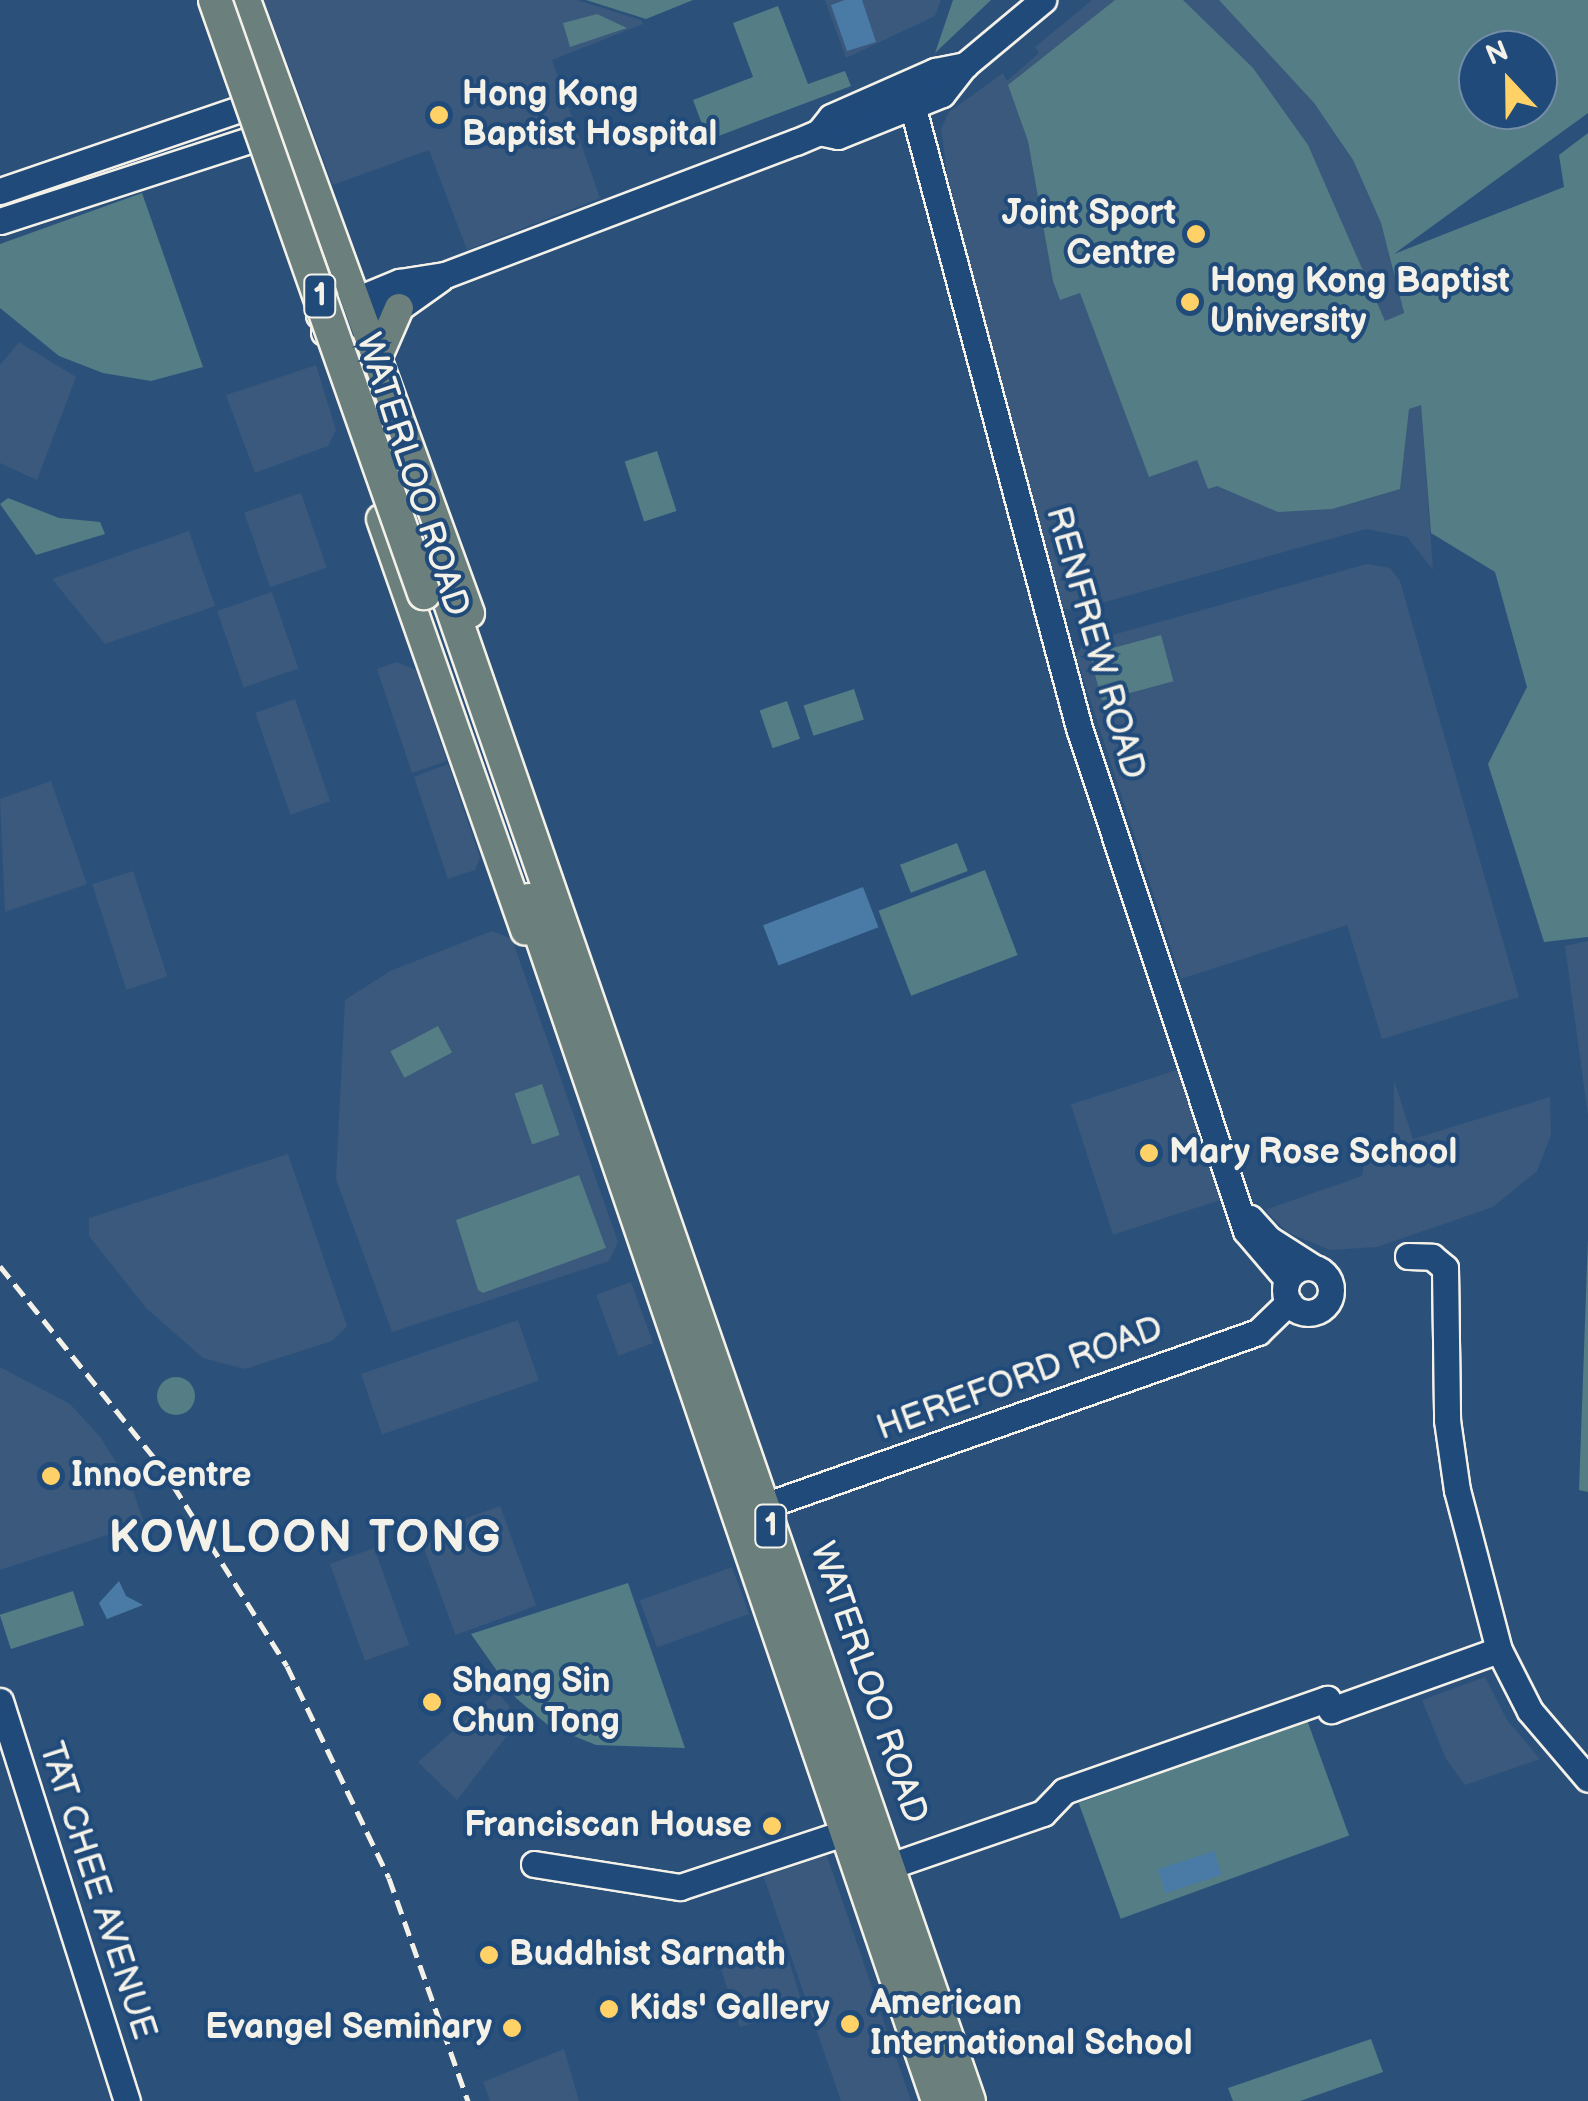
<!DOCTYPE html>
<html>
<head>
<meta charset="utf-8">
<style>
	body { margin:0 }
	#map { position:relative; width:1588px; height:2101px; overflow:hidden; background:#2b517b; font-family:"Balsamiq Sans",sans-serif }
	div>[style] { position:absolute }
	.built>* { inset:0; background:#3a597c; transform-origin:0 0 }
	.green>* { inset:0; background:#547d85; transform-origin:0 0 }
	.round { border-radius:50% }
	.water>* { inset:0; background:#4a7ba7; transform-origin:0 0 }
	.roads { filter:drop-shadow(2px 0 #f4f1e8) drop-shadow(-2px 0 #f4f1e8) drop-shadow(0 2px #f4f1e8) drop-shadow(0 -2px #f4f1e8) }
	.secondary>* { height:25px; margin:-12.5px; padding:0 12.5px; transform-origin:12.5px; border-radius:12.5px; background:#1f4a7a }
	.secondary>.ring { margin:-12.5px; padding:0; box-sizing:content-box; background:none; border:25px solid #1f4a7a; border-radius:50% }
	.primary>* { height:28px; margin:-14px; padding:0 14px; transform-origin:14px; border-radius:14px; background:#6b7f7c }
	.highway>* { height:32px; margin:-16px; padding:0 16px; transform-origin:16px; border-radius:16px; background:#6b7f7c }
	.rail>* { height:5px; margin-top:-2.5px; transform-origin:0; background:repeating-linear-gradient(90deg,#f4f1e8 0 15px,transparent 0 23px) }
	.bridges { filter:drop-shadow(2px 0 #f4f1e8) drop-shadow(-2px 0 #f4f1e8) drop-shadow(0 2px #f4f1e8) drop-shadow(0 -2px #f4f1e8) }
	.highway-bridge>* { height:32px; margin:-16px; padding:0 16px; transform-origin:16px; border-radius:16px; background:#6b7f7c }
	.dots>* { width:28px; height:28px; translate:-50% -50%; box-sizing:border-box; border:5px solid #1f4a7a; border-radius:50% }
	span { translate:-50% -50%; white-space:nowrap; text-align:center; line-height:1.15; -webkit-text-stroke:8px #1f4a7a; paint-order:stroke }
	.shield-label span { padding:2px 8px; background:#1f4a7a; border:2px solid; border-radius:8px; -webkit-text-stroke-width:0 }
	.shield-label { font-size:32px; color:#f4f1e8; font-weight:700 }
	.poi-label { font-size:35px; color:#f4f1e8; font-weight:700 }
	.left { translate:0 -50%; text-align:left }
	.right { translate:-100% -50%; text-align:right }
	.street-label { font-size:35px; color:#f4f1e8 }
	.district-label { font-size:45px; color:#f4f1e8; font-weight:700; letter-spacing:2.5px }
	.north { position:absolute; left:1458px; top:30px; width:100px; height:100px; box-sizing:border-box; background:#1f4a7a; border:2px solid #748da6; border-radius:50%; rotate:338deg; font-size:28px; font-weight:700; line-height:40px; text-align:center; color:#f4f1e8 }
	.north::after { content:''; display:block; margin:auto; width:35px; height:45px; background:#ffd166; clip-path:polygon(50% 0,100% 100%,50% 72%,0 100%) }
</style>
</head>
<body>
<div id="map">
	<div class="built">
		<i style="clip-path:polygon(264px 0,577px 0,641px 20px,643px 24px,552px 60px,600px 198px,467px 250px,429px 150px,333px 185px)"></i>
		<i style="clip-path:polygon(825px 0,941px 0,935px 16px,846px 58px)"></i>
		<i style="clip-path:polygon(1092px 0,1219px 0,1314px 103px,1353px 160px,1381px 223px,1404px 314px,1421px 404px,1433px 570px,1407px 537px,1366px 529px,1073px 611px,1059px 607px,948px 179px,941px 129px,949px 112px,1003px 73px,1007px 81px,1039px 53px,1035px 47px)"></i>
		<i style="clip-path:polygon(19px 342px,76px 377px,37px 480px,0 463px,0 365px)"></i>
		<i style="clip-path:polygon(316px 365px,336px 430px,328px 446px,255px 473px,226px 395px)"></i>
		<i style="left:301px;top:493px;width:79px;height:60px;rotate:71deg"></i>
		<i style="clip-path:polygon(189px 531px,215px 606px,105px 644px,52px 579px)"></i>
		<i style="clip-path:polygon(1367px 564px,1390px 568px,1400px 581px,1519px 997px,1382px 1039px,1347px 925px,1181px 979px,1076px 656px,1084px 643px)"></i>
		<i style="left:272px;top:592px;width:81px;height:58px;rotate:71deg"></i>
		<i style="clip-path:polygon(397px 662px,416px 670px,447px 761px,412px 773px,377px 669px)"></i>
		<i style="left:295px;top:699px;width:108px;height:42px;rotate:71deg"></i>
		<i style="clip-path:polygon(448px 764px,480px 858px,475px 870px,448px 879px,414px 777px)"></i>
		<i style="clip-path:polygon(51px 781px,87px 884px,5px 912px,0 799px)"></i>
		<i style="left:133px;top:871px;width:111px;height:43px;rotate:72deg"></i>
		<i style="clip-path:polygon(492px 931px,512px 939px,618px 1242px,609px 1261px,392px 1332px,336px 1179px,345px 1000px,390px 971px)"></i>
		<i style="clip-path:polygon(1588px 941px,1588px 1116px,1565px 946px)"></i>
		<i style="left:1183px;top:1068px;width:137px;height:118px;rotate:72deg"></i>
		<i style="clip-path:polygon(1394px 1080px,1413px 1139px,1550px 1097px,1551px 1135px,1537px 1171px,1493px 1207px,1377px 1247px,1330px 1250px,1287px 1232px,1265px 1210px,1362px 1176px,1365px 1159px,1394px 1137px)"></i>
		<i style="clip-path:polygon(288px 1154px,347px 1326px,332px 1341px,245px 1369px,203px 1358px,146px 1308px,89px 1236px,89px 1218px)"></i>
		<i style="left:631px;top:1282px;width:65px;height:37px;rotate:70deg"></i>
		<i style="left:518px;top:1320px;width:64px;height:166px;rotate:71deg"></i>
		<i style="clip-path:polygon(0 1367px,70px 1404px,101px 1438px,133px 1490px,144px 1523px,0 1570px)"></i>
		<i style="left:500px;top:1506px;width:106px;height:86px;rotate:70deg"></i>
		<i style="left:374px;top:1548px;width:103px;height:47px;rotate:70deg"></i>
		<i style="left:732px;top:1567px;width:50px;height:98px;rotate:70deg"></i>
		<i style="clip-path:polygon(1485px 1677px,1507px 1720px,1540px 1759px,1465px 1785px,1446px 1759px,1422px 1700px)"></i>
		<i style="clip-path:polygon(497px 1692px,520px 1719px,457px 1800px,418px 1762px)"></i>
		<i style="clip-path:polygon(826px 1853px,851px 1926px,911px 2101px,841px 2101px,763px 1875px)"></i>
		<i style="left:782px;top:1940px;width:70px;height:67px;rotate:72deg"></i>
		<i style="clip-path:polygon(564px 2049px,579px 2101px,490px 2101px,483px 2082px)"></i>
	</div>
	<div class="green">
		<i style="clip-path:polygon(586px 0,693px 0,646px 19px)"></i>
		<i style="clip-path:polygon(953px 0,991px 0,935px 53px)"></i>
		<i style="clip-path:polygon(evenodd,1115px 0,1183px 0,1253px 68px,1308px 145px,1385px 321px,1404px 313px,1381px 223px,1353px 160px,1314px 103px,1219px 0,1588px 0,1588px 113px,1394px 254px,1564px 187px,1559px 155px,1588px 133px,1588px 937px,1544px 942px,1488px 764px,1527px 687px,1495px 572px,1431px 533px,1421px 405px,1409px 409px,1400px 489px,1332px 509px,1278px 512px,1217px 486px,1208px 489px,1197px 460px,1149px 477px,1080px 293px,1060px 300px,1053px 281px,1028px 141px,1008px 85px,1115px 0,1478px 50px,1538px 50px,1538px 110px,1478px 110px,1478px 50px)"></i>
		<i style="clip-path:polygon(778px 6px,808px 84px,845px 71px,851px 86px,708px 140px,693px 100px,753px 77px,733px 23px)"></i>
		<i style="clip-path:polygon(597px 14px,627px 28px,570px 47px,563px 23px)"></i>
		<i style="clip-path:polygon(142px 193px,203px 367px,151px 381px,103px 373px,59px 356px,0 308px,0 244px)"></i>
		<i style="left:657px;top:451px;width:63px;height:34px;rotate:72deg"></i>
		<i style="clip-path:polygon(8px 498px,59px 518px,100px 522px,105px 534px,36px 555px,0 504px)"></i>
		<i style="left:1161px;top:635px;width:48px;height:74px;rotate:75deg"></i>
		<i style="left:854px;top:689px;width:32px;height:53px;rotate:72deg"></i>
		<i style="left:787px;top:701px;width:40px;height:29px;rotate:71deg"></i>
		<i style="left:957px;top:843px;width:30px;height:61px;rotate:69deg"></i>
		<i style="left:985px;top:870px;width:91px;height:114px;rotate:69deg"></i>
		<i style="left:438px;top:1026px;width:30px;height:54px;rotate:62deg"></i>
		<i style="left:542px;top:1084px;width:54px;height:29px;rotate:71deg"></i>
		<i style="clip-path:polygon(579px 1175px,606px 1248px,483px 1293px,478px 1290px,456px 1220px)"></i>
		<i style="clip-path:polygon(1588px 1239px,1588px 1492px,1579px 1490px)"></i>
		<i class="round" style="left:157px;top:1377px;width:38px;height:38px"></i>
		<i style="clip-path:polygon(628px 1583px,685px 1748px,596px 1745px,549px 1726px,516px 1698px,471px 1634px)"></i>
		<i style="left:73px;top:1591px;width:36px;height:77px;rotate:72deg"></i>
		<i style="left:1307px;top:1720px;width:123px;height:243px;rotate:70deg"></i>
		<i style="clip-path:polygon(1371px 2039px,1383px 2072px,1300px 2101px,1233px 2101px,1228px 2088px)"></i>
	</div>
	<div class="water">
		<i style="clip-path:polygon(845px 0,862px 0,876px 42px,847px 51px,831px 5px)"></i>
		<i style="left:863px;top:887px;width:43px;height:107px;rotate:69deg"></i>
		<i style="clip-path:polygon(119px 1581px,126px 1596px,143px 1605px,107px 1619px,99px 1603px)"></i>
		<i style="left:1214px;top:1851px;width:25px;height:59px;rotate:72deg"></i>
	</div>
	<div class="roads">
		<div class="secondary">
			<i style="left:907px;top:86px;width:665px;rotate:75deg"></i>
			<i style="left:1079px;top:728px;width:530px;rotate:71.63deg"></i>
			<i style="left:1246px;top:1231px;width:63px;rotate:49.5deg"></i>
			<i style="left:819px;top:132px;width:19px;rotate:12deg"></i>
			<i style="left:838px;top:136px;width:112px;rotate:-22deg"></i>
			<i style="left:942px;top:94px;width:37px;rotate:-52deg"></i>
			<i style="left:965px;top:65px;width:102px;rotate:-39.8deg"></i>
			<i style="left:0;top:191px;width:283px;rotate:-18.9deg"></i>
			<i style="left:0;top:221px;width:308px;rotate:-18deg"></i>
			<i style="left:319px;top:315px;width:87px;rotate:-22.4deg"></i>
			<i style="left:399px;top:282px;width:47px;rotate:-8.7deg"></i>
			<i style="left:445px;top:275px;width:375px;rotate:-20.8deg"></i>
			<i style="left:796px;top:142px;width:25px;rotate:-23deg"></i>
			<i style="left:819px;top:132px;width:19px;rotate:-51deg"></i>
			<i style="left:831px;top:117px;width:114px;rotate:-23.9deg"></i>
			<i style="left:935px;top:71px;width:31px;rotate:-11deg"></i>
			<i style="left:324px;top:332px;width:79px;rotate:-17.7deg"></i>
			<i style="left:399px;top:308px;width:50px;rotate:-35.3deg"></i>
			<i style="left:1250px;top:1218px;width:28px;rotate:48deg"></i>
			<i style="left:1269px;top:1239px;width:52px;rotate:32.5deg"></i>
			<i style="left:1408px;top:1256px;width:24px;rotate:2deg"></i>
			<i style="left:1432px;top:1257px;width:17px;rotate:40deg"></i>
			<i style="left:1445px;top:1268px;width:152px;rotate:89.2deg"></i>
			<i style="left:1447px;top:1420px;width:71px;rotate:81.9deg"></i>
			<i style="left:1457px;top:1490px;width:165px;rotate:75.3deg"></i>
			<i style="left:1499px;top:1650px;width:68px;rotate:63.1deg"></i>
			<i style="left:1530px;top:1711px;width:89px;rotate:49.5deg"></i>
			<i class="ring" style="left:1285px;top:1267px;width:21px;height:21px"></i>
			<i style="left:764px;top:1506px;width:524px;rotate:-19.4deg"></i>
			<i style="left:1258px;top:1332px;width:43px;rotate:-44.1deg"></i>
			<i style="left:0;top:1701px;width:420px;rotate:72.4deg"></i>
			<i style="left:534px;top:1864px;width:148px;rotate:9deg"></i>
			<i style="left:680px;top:1887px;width:175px;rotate:-18.3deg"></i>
			<i style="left:846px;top:1832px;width:56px;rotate:37.7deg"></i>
			<i style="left:890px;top:1866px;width:162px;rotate:-19.1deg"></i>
			<i style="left:1043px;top:1813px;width:30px;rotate:-46deg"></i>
			<i style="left:1064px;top:1791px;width:279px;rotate:-19.3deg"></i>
			<i style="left:1327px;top:1699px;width:12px;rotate:70deg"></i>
			<i style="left:1331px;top:1710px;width:178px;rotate:-19.7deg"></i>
		</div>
		<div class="primary">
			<i style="left:246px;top:0;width:653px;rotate:69.93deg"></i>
			<i style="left:379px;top:354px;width:50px;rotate:-66.5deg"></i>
			<i style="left:381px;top:519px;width:436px;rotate:70.7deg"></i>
		</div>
		<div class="highway">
			<i style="left:445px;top:588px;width:1601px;rotate:70.9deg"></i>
			<i style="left:529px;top:900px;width:1269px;rotate:71.19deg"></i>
		</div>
	</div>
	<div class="rail">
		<i style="left:0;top:1266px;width:257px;rotate:51.2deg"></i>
		<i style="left:161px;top:1466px;width:236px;rotate:57.8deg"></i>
		<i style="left:287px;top:1666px;width:235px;rotate:64.3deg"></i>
		<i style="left:389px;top:1878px;width:237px;rotate:70.5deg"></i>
	</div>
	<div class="bridges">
		<div class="highway-bridge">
			<i style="left:215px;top:0;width:629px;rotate:70.59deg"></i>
		</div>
	</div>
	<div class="dots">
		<i style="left:439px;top:115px;background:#ffd166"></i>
		<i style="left:1196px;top:234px;background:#ffd166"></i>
		<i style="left:1190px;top:302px;background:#ffd166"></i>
		<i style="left:1149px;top:1153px;background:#ffd166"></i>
		<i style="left:51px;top:1476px;background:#ffd166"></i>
		<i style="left:432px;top:1702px;background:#ffd166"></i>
		<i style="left:772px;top:1826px;background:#ffd166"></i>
		<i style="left:489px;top:1955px;background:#ffd166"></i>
		<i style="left:609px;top:2009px;background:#ffd166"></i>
		<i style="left:850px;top:2024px;background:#ffd166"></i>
		<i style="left:512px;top:2028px;background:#ffd166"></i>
	</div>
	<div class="shield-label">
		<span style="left:320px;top:296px">1</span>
		<span style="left:771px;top:1526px">1</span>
	</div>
	<div class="poi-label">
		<span class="left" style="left:462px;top:115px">Hong Kong<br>Baptist Hospital</span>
		<span class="right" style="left:1176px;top:234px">Joint Sport<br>Centre</span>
		<span class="left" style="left:1210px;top:302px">Hong Kong Baptist<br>University</span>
		<span class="left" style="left:1169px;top:1153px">Mary Rose School</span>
		<span class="left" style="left:71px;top:1476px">InnoCentre</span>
		<span class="left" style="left:452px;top:1702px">Shang Sin<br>Chun Tong</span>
		<span class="right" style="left:752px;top:1826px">Franciscan House</span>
		<span class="left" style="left:509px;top:1955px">Buddhist Sarnath</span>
		<span class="left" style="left:870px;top:2024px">American<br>International School</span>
		<span class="left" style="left:629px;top:2009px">Kids' Gallery</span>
		<span class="right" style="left:492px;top:2028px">Evangel Seminary</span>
	</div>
	<div class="street-label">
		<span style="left:412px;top:475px;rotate:72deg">WATERLOO ROAD</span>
		<span style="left:1095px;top:643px;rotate:74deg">RENFREW ROAD</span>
		<span style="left:1020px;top:1379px;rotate:-20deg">HEREFORD ROAD</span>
		<span style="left:868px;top:1683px;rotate:71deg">WATERLOO ROAD</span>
		<span style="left:97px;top:1891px;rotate:72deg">TAT CHEE AVENUE</span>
	</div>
	<div class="district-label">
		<span style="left:306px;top:1539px">KOWLOON TONG</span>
	</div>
	<div class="north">N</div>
</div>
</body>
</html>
